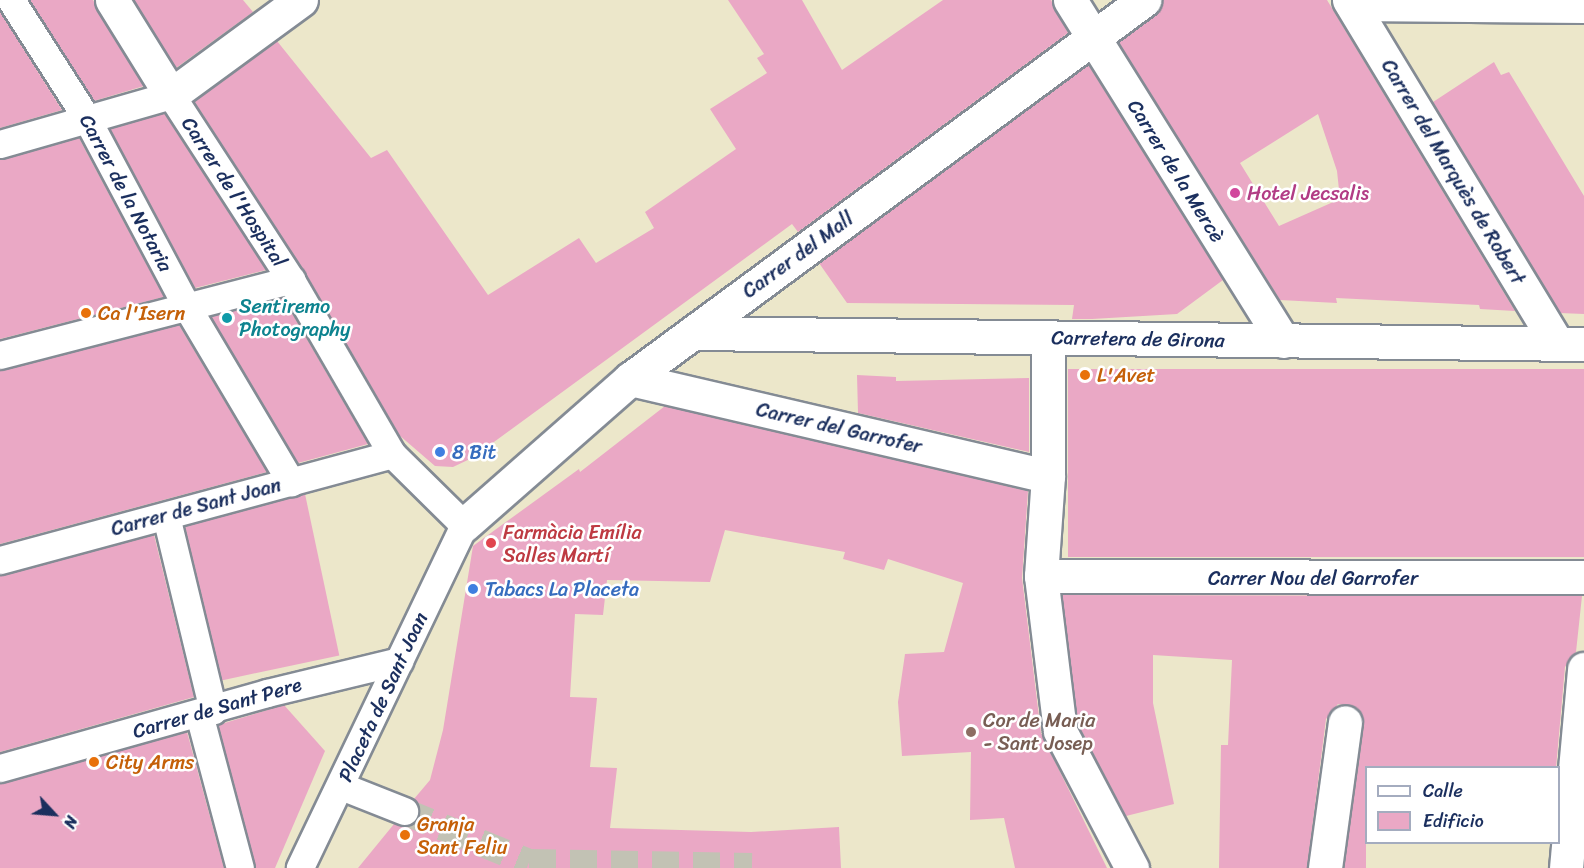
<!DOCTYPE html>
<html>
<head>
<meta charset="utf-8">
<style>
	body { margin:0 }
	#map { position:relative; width:1584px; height:868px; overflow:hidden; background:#ece7ca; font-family:Sriracha,sans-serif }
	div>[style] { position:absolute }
	.building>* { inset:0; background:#eaa8c5; transform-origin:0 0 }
	.pedestrian-tunnel>* { height:27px; margin-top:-13.5px; transform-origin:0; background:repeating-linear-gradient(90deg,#c2c2b4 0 27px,transparent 0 41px) }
	.roads { filter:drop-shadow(2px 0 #848b94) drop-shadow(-2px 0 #848b94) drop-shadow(0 2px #848b94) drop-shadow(0 -2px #848b94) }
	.pedestrian>* { height:27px; margin:-13.5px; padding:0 13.5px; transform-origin:13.5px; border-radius:13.5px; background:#fff }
	.minor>* { height:33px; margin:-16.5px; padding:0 16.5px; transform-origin:16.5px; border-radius:16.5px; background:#fff }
	.dots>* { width:16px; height:16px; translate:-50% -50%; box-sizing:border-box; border:3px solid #fff; border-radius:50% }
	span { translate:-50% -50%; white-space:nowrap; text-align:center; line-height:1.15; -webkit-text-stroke:5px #fff; paint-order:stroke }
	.street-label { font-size:20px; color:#1b2f5e }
	.hotel-label { font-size:20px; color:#b23c85 }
	.left { translate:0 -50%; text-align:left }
	.culture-label { font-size:20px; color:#0d838f }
	.food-label { font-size:20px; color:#c56008 }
	.shop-label { font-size:20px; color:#366cbe }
	.health-label { font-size:20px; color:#be3a42 }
	.education-label { font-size:20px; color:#785e54 }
	.legend { position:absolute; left:1365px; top:766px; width:195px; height:78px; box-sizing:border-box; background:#fff; border:2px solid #a4acbf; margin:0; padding:8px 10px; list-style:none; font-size:18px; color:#1b2f5e }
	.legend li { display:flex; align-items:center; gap:12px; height:30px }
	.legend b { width:30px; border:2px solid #a4acbf }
	.north { position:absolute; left:24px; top:784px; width:60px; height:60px; -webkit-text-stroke:4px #fff; paint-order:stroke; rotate:116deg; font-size:16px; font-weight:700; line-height:24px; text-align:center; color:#1b2f5e }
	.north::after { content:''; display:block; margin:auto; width:21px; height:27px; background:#1b2f5e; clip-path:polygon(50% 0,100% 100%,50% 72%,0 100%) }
</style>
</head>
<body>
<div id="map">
	<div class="building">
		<i style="clip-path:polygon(30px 0,93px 0,144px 86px,94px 101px)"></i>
		<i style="clip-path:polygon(134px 0,243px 0,253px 12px,176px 68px)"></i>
		<i style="clip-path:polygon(728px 0,802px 0,842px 70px,943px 0,1051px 0,1068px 33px,798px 232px,792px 224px,472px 458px,453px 467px,435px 466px,399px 435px,304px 271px,194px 101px,277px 41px,371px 158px,387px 150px,488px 295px,579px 238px,596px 263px,654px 228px,645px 212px,736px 149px,710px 109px,767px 73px,757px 58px,764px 54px)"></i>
		<i style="clip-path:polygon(evenodd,1162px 0,1327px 0,1515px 311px,1480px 309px,1479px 305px,1336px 298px,1337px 303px,1280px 300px,1118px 42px,1156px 15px,1162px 0,1318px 114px,1337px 171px,1340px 199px,1279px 226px,1240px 163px,1318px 114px)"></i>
		<i style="clip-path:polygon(0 12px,62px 110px,0 128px)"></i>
		<i style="clip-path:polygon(1494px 62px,1501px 75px,1509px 72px,1584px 196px,1584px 314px,1560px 313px,1433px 102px)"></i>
		<i style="clip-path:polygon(1088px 64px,1223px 280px,1177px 314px,1092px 319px,1072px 319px,1074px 305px,847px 303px,819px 263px)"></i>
		<i style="clip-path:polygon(164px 113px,266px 270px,195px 288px,110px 129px)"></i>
		<i style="clip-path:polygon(79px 138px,164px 297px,0 339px,0 159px)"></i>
		<i style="clip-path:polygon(283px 298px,368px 444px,298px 463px,211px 317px)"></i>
		<i style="clip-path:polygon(179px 325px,267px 472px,0 544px,0 370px)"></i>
		<i style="left:1068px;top:369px;width:516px;height:188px"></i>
		<i style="clip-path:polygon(857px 375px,896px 377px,896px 381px,1029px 378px,1029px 452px,858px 413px)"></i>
		<i style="clip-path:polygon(665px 406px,1028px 491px,1022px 578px,1041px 733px,1107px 868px,1015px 868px,1004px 818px,970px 820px,971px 752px,902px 756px,898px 702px,905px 654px,944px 652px,963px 583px,888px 559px,884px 570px,843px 559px,845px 552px,725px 530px,710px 582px,607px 580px,603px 615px,575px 614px,570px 697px,597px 698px,590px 767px,617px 768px,610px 828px,751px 832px,839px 827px,841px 868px,358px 868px,394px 824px,407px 826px,419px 816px,414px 799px,430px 780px,443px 730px,473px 546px,579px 469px,580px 472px)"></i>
		<i style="left:305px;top:494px;width:165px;height:124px;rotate:78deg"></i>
		<i style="clip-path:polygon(154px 535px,194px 697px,0 752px,0 575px)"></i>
		<i style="clip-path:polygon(1062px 595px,1582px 596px,1576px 652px,1565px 667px,1556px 768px,1366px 768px,1366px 868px,1344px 868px,1364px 724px,1357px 708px,1338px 704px,1326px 719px,1307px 868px,1219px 868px,1221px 745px,1228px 745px,1232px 660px,1153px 655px,1153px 703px,1174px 804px,1126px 816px,1078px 725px)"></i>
		<i style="clip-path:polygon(284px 705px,325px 751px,275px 868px,255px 868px,218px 725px)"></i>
		<i style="clip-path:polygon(187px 732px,224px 868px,0 868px,0 783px)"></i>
	</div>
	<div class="pedestrian-tunnel">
		<i style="left:404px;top:811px;width:135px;rotate:22.2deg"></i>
		<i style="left:529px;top:862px;width:223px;rotate:1deg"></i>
	</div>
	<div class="roads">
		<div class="pedestrian">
			<i style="left:11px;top:0;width:141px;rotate:57.4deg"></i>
			<i style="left:87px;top:119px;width:213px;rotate:62deg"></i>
			<i style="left:187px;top:307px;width:204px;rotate:59.3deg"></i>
			<i style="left:0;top:144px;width:178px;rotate:-16deg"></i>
			<i style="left:171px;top:95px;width:221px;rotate:57deg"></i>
			<i style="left:291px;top:280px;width:201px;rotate:59.9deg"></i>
			<i style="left:392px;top:454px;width:101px;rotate:44.6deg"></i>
			<i style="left:464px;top:525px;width:380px;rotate:115.6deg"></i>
			<i style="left:0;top:355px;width:301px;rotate:-14.5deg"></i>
			<i style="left:166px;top:516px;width:200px;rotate:76.4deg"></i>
			<i style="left:0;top:560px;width:406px;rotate:-15.1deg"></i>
			<i style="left:199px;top:714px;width:159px;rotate:75.1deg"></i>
			<i style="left:0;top:768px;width:277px;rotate:-15.7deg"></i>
			<i style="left:267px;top:693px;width:136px;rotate:-13.6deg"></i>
			<i style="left:341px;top:786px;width:68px;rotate:21.6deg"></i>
		</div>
		<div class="minor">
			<i style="left:112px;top:0;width:112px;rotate:58.2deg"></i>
			<i style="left:171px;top:95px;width:161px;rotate:-36.2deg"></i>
			<i style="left:1070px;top:0;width:402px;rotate:58deg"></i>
			<i style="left:1349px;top:0;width:402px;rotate:58.8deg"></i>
			<i style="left:1352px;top:4px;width:232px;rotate:0.5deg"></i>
			<i style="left:693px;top:333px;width:891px;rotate:0.71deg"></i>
			<i style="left:1048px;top:338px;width:138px;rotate:90deg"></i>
			<i style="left:1048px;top:476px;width:100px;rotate:94deg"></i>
			<i style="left:1041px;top:576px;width:156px;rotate:83deg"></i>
			<i style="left:1060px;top:731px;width:155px;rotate:62.3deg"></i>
			<i style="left:630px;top:379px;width:429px;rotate:13.1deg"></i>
			<i style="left:464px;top:525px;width:221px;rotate:-41.3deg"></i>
			<i style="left:630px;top:379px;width:639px;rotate:-36.4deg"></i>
			<i style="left:1041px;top:576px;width:543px;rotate:0.11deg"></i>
			<i style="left:1325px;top:868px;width:147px;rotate:-82.2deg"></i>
			<i style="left:1566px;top:868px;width:200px;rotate:-84.8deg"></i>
		</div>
	</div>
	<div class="dots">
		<i style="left:1235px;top:193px;background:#d1479c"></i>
		<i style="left:86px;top:313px;background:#e8710a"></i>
		<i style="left:227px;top:318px;background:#0f9aa8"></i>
		<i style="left:1085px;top:375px;background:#e8710a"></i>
		<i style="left:440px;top:452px;background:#3f7fe0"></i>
		<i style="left:491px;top:543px;background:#e0444e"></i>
		<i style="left:473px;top:589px;background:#3f7fe0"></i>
		<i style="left:971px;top:732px;background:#8d6e63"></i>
		<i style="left:94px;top:762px;background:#e8710a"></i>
		<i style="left:405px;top:835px;background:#e8710a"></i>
	</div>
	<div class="street-label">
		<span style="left:1176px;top:171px;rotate:58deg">Carrer de la Mercè</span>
		<span style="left:1453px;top:172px;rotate:59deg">Carrer del Marquès de Robert</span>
		<span style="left:234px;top:192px;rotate:57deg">Carrer de l'Hospital</span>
		<span style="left:126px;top:193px;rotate:62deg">Carrer de la Notaria</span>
		<span style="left:798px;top:255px;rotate:-36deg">Carrer del Mall</span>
		<span style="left:1138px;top:339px;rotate:1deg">Carretera de Girona</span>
		<span style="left:839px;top:428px;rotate:13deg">Carrer del Garrofer</span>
		<span style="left:196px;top:507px;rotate:-15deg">Carrer de Sant Joan</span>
		<span style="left:1313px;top:578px">Carrer Nou del Garrofer</span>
		<span style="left:383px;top:697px;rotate:-65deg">Placeta de Sant Joan</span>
		<span style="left:217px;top:708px;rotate:-16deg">Carrer de Sant Pere</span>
	</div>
	<div class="hotel-label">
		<span class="left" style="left:1247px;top:193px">Hotel Jecsalis</span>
	</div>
	<div class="culture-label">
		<span class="left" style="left:239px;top:318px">Sentiremo<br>Photography</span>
	</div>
	<div class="food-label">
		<span class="left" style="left:98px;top:313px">Ca l'Isern</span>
		<span class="left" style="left:1097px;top:375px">L'Avet</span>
		<span class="left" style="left:106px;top:762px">City Arms</span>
		<span class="left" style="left:417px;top:836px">Granja<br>Sant Feliu</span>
	</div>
	<div class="shop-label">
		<span class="left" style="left:452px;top:452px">8 Bit</span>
		<span class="left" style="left:485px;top:589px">Tabacs La Placeta</span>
	</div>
	<div class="health-label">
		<span class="left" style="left:503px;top:544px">Farmàcia Emília<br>Salles Martí</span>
	</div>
	<div class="education-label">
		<span class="left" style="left:983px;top:732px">Cor de Maria<br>- Sant Josep</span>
	</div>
	<ul class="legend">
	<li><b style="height:8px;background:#fff"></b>Calle</li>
	<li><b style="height:16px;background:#eaa8c5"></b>Edificio</li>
	</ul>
	<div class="north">N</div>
</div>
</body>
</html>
